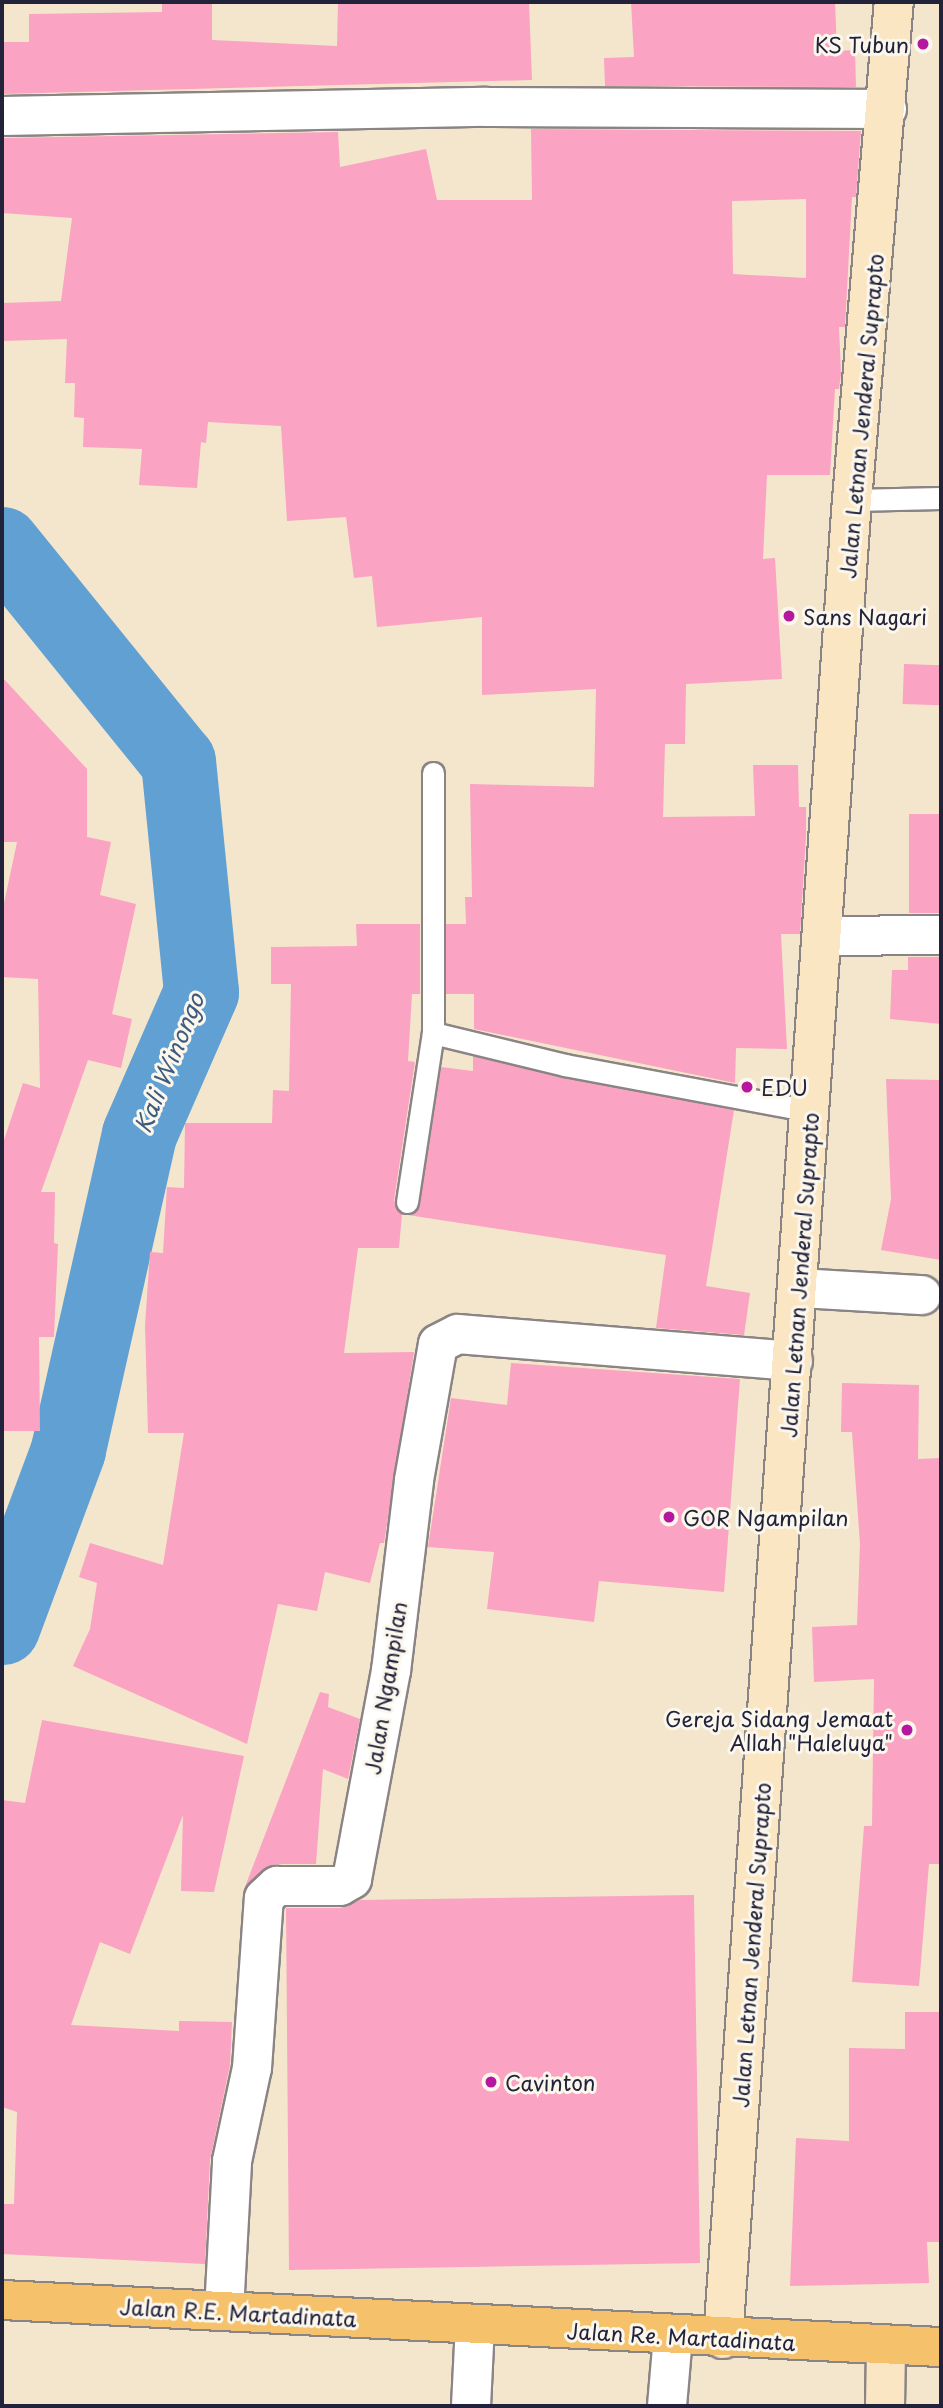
<!DOCTYPE html>
<html>
<head>
<meta charset="utf-8">
<style>
	body { margin:0 }
	#map { position:relative; width:943px; height:2408px; overflow:hidden; background:#f4e6cc; font-family:"Playpen Sans",sans-serif }
	div>[style] { position:absolute }
	.river>* { height:75px; margin:-37.5px; padding:0 37.5px; transform-origin:37.5px; border-radius:37.5px; background:#61a0d3 }
	.building>* { inset:0; background:#faa3c3; transform-origin:0 0 }
	.roads { filter:drop-shadow(2px 0 #8b8484) drop-shadow(-2px 0 #8b8484) drop-shadow(0 2px #8b8484) drop-shadow(0 -2px #8b8484) }
	.lane>* { height:21px; margin:-10.5px; padding:0 10.5px; transform-origin:10.5px; border-radius:10.5px; background:#fff }
	.street>* { height:38px; margin:-19px; padding:0 19px; transform-origin:19px; border-radius:19px; background:#fff }
	.secondary>* { height:38px; margin:-19px; padding:0 19px; transform-origin:19px; border-radius:19px; background:#fbe6c4 }
	.primary>* { height:38px; margin:-19px; padding:0 19px; transform-origin:19px; border-radius:19px; background:#f5c16b }
	.dots>* { width:19px; height:19px; translate:-50% -50%; box-sizing:border-box; border:4px solid #fbf7ec; border-radius:50% }
	span { translate:-50% -50%; white-space:nowrap; text-align:center; line-height:1.15; -webkit-text-stroke:6px #fbf7ec; paint-order:stroke }
	.poi-label { font-size:21px; color:#22223b }
	.right { translate:-100% -50%; text-align:right }
	.left { translate:0 -50%; text-align:left }
	.street-label { font-size:21px; color:#22223b }
	.water-label { font-size:23px; color:#3e5b7f; font-style:italic }
	.frame { position:absolute; inset:0; border:4px solid #22223b; pointer-events:none }
</style>
</head>
<body>
<div id="map">
	<div class="river">
		<i style="left:2px;top:544px;width:279px;rotate:51deg"></i>
		<i style="left:178px;top:761px;width:232px;rotate:84.3deg"></i>
		<i style="left:201px;top:992px;width:155px;rotate:113.6deg"></i>
		<i style="left:139px;top:1134px;width:324px;rotate:102.7deg"></i>
		<i style="left:68px;top:1450px;width:189px;rotate:110.4deg"></i>
	</div>
	<div class="building">
		<i style="clip-path:polygon(162px 2px,212px 2px,212px 40px,337px 46px,338px 2px,529px 2px,532px 80px,2px 94px,2px 42px,29px 42px,29px 14px,162px 12px)"></i>
		<i style="clip-path:polygon(631px 2px,835px 2px,837px 51px,855px 50px,856px 87px,605px 86px,604px 58px,634px 57px)"></i>
		<i style="clip-path:polygon(evenodd,531px 129px,861px 131px,856px 197px,852px 197px,845px 327px,839px 327px,841px 374px,839px 389px,835px 389px,830px 475px,767px 475px,763px 559px,775px 558px,782px 679px,686px 684px,685px 744px,665px 744px,663px 817px,755px 816px,753px 765px,798px 765px,799px 807px,806px 807px,806px 836px,800px 934px,781px 934px,787px 1049px,736px 1048px,735px 1083px,474px 1029px,474px 994px,446px 994px,446px 924px,466px 924px,465px 897px,472px 897px,470px 784px,594px 787px,596px 689px,482px 695px,482px 617px,377px 627px,372px 576px,354px 578px,346px 517px,287px 521px,281px 426px,208px 422px,206px 443px,201px 442px,197px 488px,139px 485px,142px 449px,83px 447px,84px 418px,74px 417px,75px 383px,65px 383px,67px 339px,2px 341px,2px 303px,61px 301px,72px 218px,2px 213px,2px 138px,338px 132px,340px 167px,426px 149px,437px 200px,532px 200px,531px 129px,806px 199px,806px 278px,733px 274px,732px 201px,806px 199px)"></i>
		<i style="left:904px;top:664px;width:37px;height:40px;rotate:2deg"></i>
		<i style="clip-path:polygon(2px 677px,87px 769px,87px 837px,111px 842px,100px 895px,136px 904px,112px 1014px,132px 1019px,121px 1068px,88px 1060px,41px 1192px,55px 1192px,54px 1243px,58px 1244px,54px 1337px,39px 1337px,40px 1431px,2px 1431px,2px 1146px,23px 1083px,40px 1088px,38px 979px,2px 977px,2px 913px,17px 842px,2px 842px)"></i>
		<i style="left:909px;top:814px;width:32px;height:99px"></i>
		<i style="clip-path:polygon(356px 924px,420px 924px,420px 994px,412px 994px,408px 1061px,415px 1062px,394px 1200px,402px 1214px,399px 1248px,358px 1248px,344px 1353px,414px 1352px,384px 1543px,380px 1543px,370px 1583px,325px 1572px,317px 1611px,278px 1604px,247px 1744px,73px 1666px,90px 1629px,97px 1583px,79px 1577px,90px 1543px,163px 1565px,184px 1433px,148px 1433px,145px 1325px,150px 1252px,163px 1253px,167px 1187px,184px 1188px,185px 1123px,272px 1123px,273px 1090px,289px 1091px,291px 984px,271px 984px,271px 947px,357px 946px)"></i>
		<i style="clip-path:polygon(908px 957px,941px 957px,941px 1024px,890px 1019px,892px 970px,908px 970px)"></i>
		<i style="clip-path:polygon(473px 1056px,734px 1110px,706px 1286px,750px 1293px,744px 1335px,656px 1328px,666px 1255px,408px 1215px,420px 1204px,441px 1067px,473px 1071px)"></i>
		<i style="clip-path:polygon(886px 1079px,941px 1080px,941px 1260px,881px 1250px,891px 1199px)"></i>
		<i style="clip-path:polygon(511px 1363px,740px 1379px,724px 1592px,599px 1581px,594px 1622px,487px 1609px,494px 1552px,428px 1547px,451px 1398px,507px 1405px)"></i>
		<i style="clip-path:polygon(842px 1383px,919px 1385px,918px 1459px,941px 1458px,941px 1864px,929px 1864px,919px 1986px,852px 1982px,864px 1826px,872px 1826px,874px 1679px,814px 1682px,812px 1627px,857px 1625px,860px 1544px,852px 1432px,841px 1432px)"></i>
		<i style="clip-path:polygon(320px 1692px,329px 1694px,328px 1707px,360px 1719px,348px 1779px,323px 1769px,316px 1864px,276px 1864px,262px 1870px,243px 1892px)"></i>
		<i style="clip-path:polygon(42px 1720px,244px 1756px,214px 1892px,181px 1891px,183px 1815px,130px 1954px,100px 1942px,71px 2025px,179px 2031px,179px 2021px,232px 2022px,230px 2065px,210px 2160px,205px 2264px,2px 2254px,2px 2204px,14px 2204px,17px 2112px,2px 2107px,2px 1800px,25px 1803px)"></i>
		<i style="clip-path:polygon(694px 1895px,700px 2263px,289px 2270px,286px 1908px,340px 1908px,360px 1900px)"></i>
		<i style="clip-path:polygon(905px 2012px,941px 2012px,941px 2242px,927px 2242px,929px 2283px,790px 2286px,796px 2138px,849px 2141px,849px 2048px,905px 2049px)"></i>
	</div>
	<div class="roads">
		<div class="lane">
			<i style="left:852px;top:500px;width:89px;rotate:-1.3deg"></i>
			<i style="left:433px;top:1033px;width:136px;rotate:13.6deg"></i>
			<i style="left:565px;top:1065px;width:250px;rotate:10.6deg"></i>
			<i style="left:407px;top:1202px;width:171px;rotate:-81.3deg"></i>
			<i style="left:433px;top:1033px;width:260px;rotate:-90deg"></i>
		</div>
		<div class="street">
			<i style="left:2px;top:116px;width:484px;rotate:-1.1deg"></i>
			<i style="left:486px;top:107px;width:401px;rotate:0.3deg"></i>
			<i style="left:824px;top:936px;width:117px;rotate:-0.5deg"></i>
			<i style="left:799px;top:1288px;width:123px;rotate:3.3deg"></i>
			<i style="left:224px;top:2311px;width:150px;rotate:-86.9deg"></i>
			<i style="left:232px;top:2161px;width:95px;rotate:-77.9deg"></i>
			<i style="left:252px;top:2068px;width:170px;rotate:-86deg"></i>
			<i style="left:264px;top:1898px;width:18px;rotate:-43deg"></i>
			<i style="left:277px;top:1886px;width:63px"></i>
			<i style="left:340px;top:1886px;width:14px;rotate:-30deg"></i>
			<i style="left:352px;top:1879px;width:212px;rotate:-79.4deg"></i>
			<i style="left:391px;top:1671px;width:192px;rotate:-83.1deg"></i>
			<i style="left:414px;top:1480px;width:138px;rotate:-80deg"></i>
			<i style="left:438px;top:1344px;width:22px;rotate:-27deg"></i>
			<i style="left:458px;top:1334px;width:336px;rotate:4.6deg"></i>
			<i style="left:471px;top:2406px;width:81px;rotate:-87.2deg"></i>
			<i style="left:667px;top:2406px;width:70px;rotate:-85.1deg"></i>
		</div>
		<div class="secondary">
			<i style="left:723px;top:2339px;width:1844px;rotate:-85.99deg"></i>
			<i style="left:852px;top:500px;width:500px;rotate:-85.2deg"></i>
			<i style="left:885px;top:2406px;width:60px;rotate:-89deg"></i>
		</div>
		<div class="primary">
			<i style="left:2px;top:2300px;width:940px;rotate:2.87deg"></i>
		</div>
	</div>
	<div class="dots">
		<i style="left:923px;top:44px;background:#b5179e"></i>
		<i style="left:789px;top:616px;background:#b5179e"></i>
		<i style="left:747px;top:1087px;background:#b5179e"></i>
		<i style="left:669px;top:1517px;background:#b5179e"></i>
		<i style="left:907px;top:1730px;background:#b5179e"></i>
		<i style="left:491px;top:2082px;background:#b5179e"></i>
	</div>
	<div class="poi-label">
		<span class="right" style="left:909px;top:44px">KS Tubun</span>
		<span class="left" style="left:803px;top:616px">Sans Nagari</span>
		<span class="left" style="left:761px;top:1087px">EDU</span>
		<span class="left" style="left:683px;top:1517px">GOR Ngampilan</span>
		<span class="right" style="left:893px;top:1730px">Gereja Sidang Jemaat<br>Allah "Haleluya"</span>
		<span class="left" style="left:505px;top:2082px">Cavinton</span>
	</div>
	<div class="street-label">
		<span style="left:861px;top:416px;rotate:-85deg">Jalan Letnan Jenderal Suprapto</span>
		<span style="left:799px;top:1275px;rotate:-86deg">Jalan Letnan Jenderal Suprapto</span>
		<span style="left:385px;top:1688px;rotate:-81deg">Jalan Ngampilan</span>
		<span style="left:751px;top:1945px;rotate:-86deg">Jalan Letnan Jenderal Suprapto</span>
		<span style="left:238px;top:2312px;rotate:3deg">Jalan R.E. Martadinata</span>
		<span style="left:681px;top:2336px;rotate:3deg">Jalan Re. Martadinata</span>
	</div>
	<div class="water-label">
		<span style="left:169px;top:1063px;rotate:-68deg">Kali Winongo</span>
	</div>
	<div class="frame"></div>
</div>
</body>
</html>
